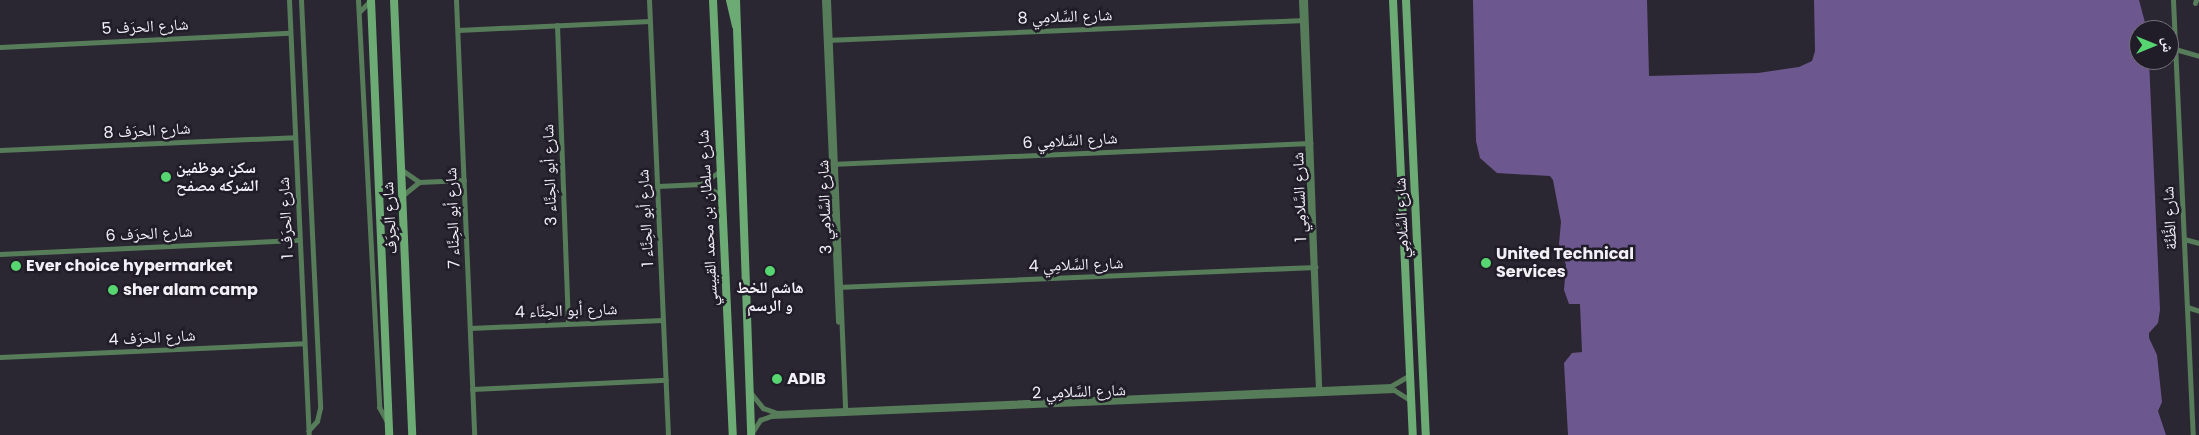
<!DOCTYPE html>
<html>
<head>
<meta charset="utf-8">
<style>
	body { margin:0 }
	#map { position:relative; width:2199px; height:435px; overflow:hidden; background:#2b2732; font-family:Poppins,"Noto Naskh Arabic",sans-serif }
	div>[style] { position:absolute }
	.water>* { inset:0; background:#6d578f }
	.street>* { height:5px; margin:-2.5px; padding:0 2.5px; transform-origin:2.5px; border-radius:2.5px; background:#567c5a }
	.secondary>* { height:8px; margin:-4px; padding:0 4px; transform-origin:4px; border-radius:4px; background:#6dab75 }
	.dots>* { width:14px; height:14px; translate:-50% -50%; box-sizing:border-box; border:2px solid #211d28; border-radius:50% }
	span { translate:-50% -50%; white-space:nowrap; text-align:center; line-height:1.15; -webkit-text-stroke:5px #211d28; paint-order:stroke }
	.street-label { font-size:16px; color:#f2eff7 }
	.poi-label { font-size:16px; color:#f2eff7; font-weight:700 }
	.left { translate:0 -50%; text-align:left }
	.north { position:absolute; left:2129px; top:20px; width:50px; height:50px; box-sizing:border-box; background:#211d28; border:1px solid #75717b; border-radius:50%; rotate:90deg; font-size:14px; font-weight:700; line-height:20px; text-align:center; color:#f2eff7 }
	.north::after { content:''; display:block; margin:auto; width:18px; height:22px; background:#57d570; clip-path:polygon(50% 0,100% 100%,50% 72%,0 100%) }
</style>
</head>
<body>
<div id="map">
	<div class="water">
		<i style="clip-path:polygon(1473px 0,1647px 0,1649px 76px,1758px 73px,1799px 67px,1812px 61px,1815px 51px,1814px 0,2139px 0,2147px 30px,2139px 30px,2139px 60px,2149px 60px,2160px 310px,2158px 323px,2149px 333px,2149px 338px,2157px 355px,2162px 402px,2158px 411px,2166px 435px,1568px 435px,1564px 363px,1572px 353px,1582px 352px,1580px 304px,1569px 304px,1564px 290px,1566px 265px,1559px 244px,1561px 222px,1553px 180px,1550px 176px,1497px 173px,1480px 158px,1476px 141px)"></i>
	</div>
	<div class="street">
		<i style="left:289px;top:0;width:435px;rotate:87.4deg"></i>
		<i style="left:301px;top:0;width:408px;rotate:87.3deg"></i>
		<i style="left:320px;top:408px;width:13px;rotate:103deg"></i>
		<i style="left:317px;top:421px;width:13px;rotate:132deg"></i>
		<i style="left:358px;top:0;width:408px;rotate:87deg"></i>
		<i style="left:379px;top:407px;width:18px;rotate:61deg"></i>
		<i style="left:456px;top:0;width:435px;rotate:87.6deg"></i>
		<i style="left:649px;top:0;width:435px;rotate:87.5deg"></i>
		<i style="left:824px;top:0;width:322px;rotate:87.5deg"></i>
		<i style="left:828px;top:0;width:411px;rotate:87.6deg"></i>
		<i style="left:1301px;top:0;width:391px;rotate:87.5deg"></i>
		<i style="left:1305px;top:0;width:391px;rotate:87.9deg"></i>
		<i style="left:2173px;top:0;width:435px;rotate:87.4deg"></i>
		<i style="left:2195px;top:3px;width:3px;rotate:-72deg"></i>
		<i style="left:359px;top:12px;width:17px;rotate:-45deg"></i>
		<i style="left:557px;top:25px;width:299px;rotate:87.9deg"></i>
		<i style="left:458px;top:30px;width:192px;rotate:-2.7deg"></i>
		<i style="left:826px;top:40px;width:479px;rotate:-2.4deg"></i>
		<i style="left:0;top:47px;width:290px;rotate:-2.8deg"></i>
		<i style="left:2175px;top:49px;width:25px;rotate:16deg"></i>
		<i style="left:0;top:150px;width:295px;rotate:-2.5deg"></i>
		<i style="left:831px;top:164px;width:480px;rotate:-2.5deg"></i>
		<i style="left:402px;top:170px;width:21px;rotate:35deg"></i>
		<i style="left:419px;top:182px;width:45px;rotate:-2.5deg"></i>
		<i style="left:701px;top:184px;width:21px;rotate:28deg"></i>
		<i style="left:658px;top:186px;width:43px;rotate:-2.7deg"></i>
		<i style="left:701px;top:184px;width:22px;rotate:-34deg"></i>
		<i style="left:403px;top:195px;width:21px;rotate:-39deg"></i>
		<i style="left:2184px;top:239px;width:16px;rotate:15deg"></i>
		<i style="left:0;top:254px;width:300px;rotate:-2.7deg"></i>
		<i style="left:837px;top:287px;width:479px;rotate:-2.4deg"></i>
		<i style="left:2187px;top:307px;width:13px;rotate:18deg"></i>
		<i style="left:470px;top:328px;width:193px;rotate:-2.4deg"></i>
		<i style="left:0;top:357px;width:304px;rotate:-2.6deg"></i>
		<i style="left:472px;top:389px;width:194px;rotate:-2.7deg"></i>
		<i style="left:750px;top:392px;width:21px;rotate:51deg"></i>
		<i style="left:763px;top:408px;width:15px;rotate:20deg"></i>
		<i style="left:777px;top:413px;width:615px;rotate:-2.52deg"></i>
		<i style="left:1391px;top:386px;width:22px;rotate:-30deg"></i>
		<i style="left:751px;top:434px;width:17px;rotate:-57deg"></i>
		<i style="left:760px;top:420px;width:12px;rotate:-20deg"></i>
		<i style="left:771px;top:416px;width:624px;rotate:-2.39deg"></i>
		<i style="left:1394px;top:390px;width:19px;rotate:32deg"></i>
	</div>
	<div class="secondary">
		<i style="left:371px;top:0;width:435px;rotate:87.6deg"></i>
		<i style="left:394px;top:0;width:435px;rotate:87.6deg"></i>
		<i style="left:713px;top:0;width:435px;rotate:87.4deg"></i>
		<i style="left:730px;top:0;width:26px;rotate:77deg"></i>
		<i style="left:736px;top:0;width:435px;rotate:88deg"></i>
		<i style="left:1393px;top:0;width:435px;rotate:87.4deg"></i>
		<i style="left:1406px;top:0;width:435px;rotate:87.4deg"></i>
	</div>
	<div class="dots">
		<i style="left:166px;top:177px;background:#57d570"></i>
		<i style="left:1486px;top:263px;background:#57d570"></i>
		<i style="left:16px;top:266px;background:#57d570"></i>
		<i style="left:770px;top:271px;background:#57d570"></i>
		<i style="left:113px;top:290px;background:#57d570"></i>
		<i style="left:777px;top:379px;background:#57d570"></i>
	</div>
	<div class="street-label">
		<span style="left:1065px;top:17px;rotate:-2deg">شارع السَّلامِي 8</span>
		<span style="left:145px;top:27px;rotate:-3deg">شارع الحرَف 5</span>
		<span style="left:147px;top:131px;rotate:-3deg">شارع الحرَف 8</span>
		<span style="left:1070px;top:141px;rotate:-3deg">شارع السَّلامِي 6</span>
		<span style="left:550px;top:175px;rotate:-92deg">شارع أبو الحِنَّاء 3</span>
		<span style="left:1300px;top:197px;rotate:-92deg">شارع السَّلامِي 1</span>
		<span style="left:825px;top:207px;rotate:-92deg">شارع السَّلامِي 3</span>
		<span style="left:286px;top:218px;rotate:-93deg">شارع الحرَف 1</span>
		<span style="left:390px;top:218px;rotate:-93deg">شارع الحِرَف</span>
		<span style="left:453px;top:218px;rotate:-92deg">شارع أبو الحِنَّاء 7</span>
		<span style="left:646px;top:218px;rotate:-93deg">شارع أبو الحِنَّاء 1</span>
		<span style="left:708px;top:218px;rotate:-93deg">شارع سلطان بن محمد القبيسي</span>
		<span style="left:1402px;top:218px;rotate:-92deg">شارع السَّلامِي</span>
		<span style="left:2170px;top:218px;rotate:-93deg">شارع الظَّنَّة</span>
		<span style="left:149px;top:234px;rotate:-3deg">شارع الحرَف 6</span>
		<span style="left:1076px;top:265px;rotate:-2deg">شارع السَّلامِي 4</span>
		<span style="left:566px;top:311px;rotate:-2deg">شارع أبو الحِنَّاء 4</span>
		<span style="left:152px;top:338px;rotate:-3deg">شارع الحرَف 4</span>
		<span style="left:1079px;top:392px;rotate:-2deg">شارع السَّلامِي 2</span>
	</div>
	<div class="poi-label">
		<span class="left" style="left:176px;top:177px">سكن موظفين<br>الشركه مصفح</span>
		<span class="left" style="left:1496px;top:263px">United Technical<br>Services</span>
		<span class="left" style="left:26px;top:266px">Ever choice hypermarket</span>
		<span style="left:770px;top:297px">هاشم للخط<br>و الرسم</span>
		<span class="left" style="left:123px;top:290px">sher alam camp</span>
		<span class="left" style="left:787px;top:379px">ADIB</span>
	</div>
	<div class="north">ش</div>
</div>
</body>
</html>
